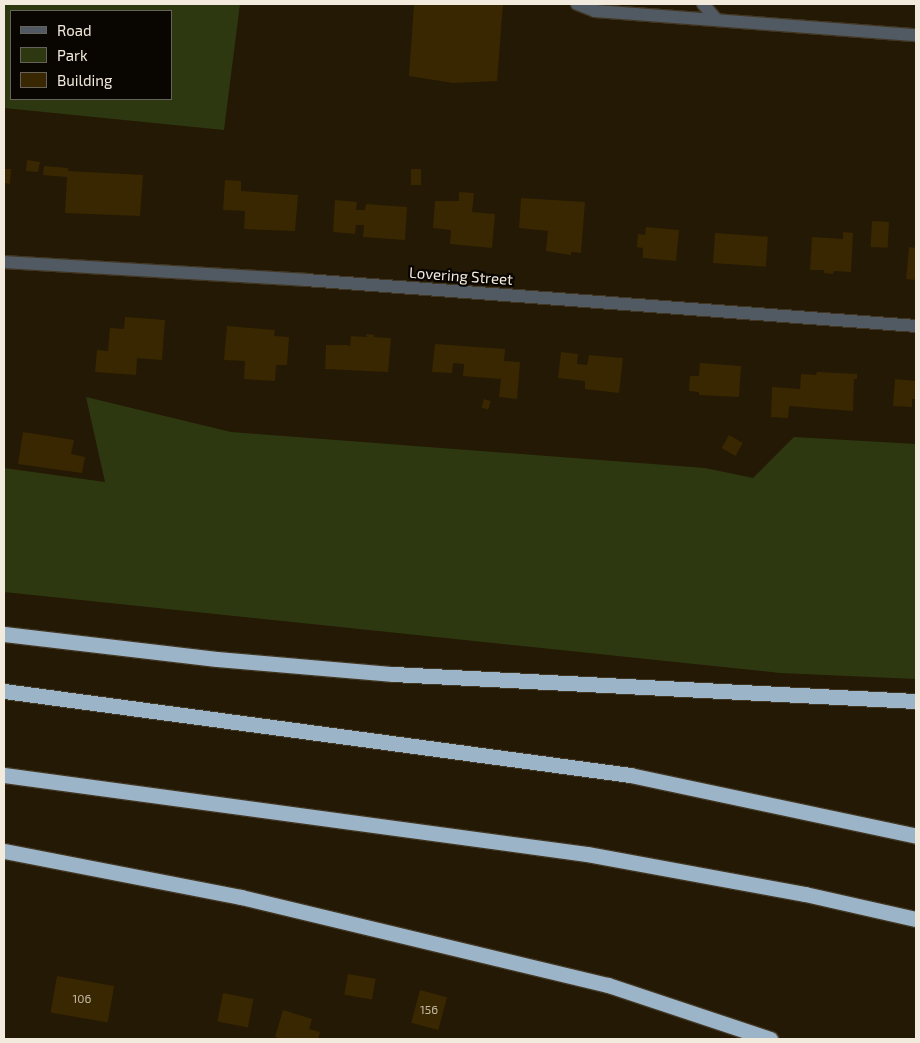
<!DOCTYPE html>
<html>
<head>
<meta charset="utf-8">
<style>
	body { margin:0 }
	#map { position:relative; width:920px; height:1043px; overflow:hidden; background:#241904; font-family:"Exo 2",sans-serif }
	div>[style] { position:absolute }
	.green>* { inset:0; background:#2e3810 }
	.building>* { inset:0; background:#392701; transform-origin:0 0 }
	.roads { filter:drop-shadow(1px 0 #413622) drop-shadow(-1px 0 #413622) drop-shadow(0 1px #413622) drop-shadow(0 -1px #413622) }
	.street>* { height:12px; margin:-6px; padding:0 6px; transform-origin:6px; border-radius:6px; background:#515a62 }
	.highway>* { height:15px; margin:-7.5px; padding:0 7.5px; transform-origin:7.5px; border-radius:7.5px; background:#9cb4c8 }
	span { translate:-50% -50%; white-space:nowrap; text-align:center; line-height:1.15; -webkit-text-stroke:4.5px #090501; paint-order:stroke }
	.number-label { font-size:12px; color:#c4b9a6 }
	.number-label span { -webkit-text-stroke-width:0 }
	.street-label { font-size:15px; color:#f2eadd }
	.frame { position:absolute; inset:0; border:5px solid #f2eadd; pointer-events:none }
	.legend { position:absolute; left:10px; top:10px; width:162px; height:90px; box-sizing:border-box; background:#090501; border:1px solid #666159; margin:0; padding:6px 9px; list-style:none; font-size:15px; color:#f2eadd }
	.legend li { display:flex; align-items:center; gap:10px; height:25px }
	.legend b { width:25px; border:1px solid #666159 }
</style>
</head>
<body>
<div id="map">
	<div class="green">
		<i style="clip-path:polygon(evenodd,4px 4px,240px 4px,224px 130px,4px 108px,4px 4px,11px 11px,171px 11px,171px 99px,11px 99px,11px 11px)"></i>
		<i style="clip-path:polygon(86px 397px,231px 432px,705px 468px,753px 478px,794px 437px,916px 444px,916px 679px,780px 673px,4px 592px,4px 468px,105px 482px)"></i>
	</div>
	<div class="building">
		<i style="clip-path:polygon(414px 4px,503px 4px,497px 81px,453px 83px,409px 76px)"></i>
		<i style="clip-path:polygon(27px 160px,40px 162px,38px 172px,26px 171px)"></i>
		<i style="clip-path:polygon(44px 166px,68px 168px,68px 171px,143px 175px,140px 216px,65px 213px,67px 177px,43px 175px)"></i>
		<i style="clip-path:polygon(4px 169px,11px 169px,10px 184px,4px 183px)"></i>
		<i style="left:411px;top:169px;width:10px;height:16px"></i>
		<i style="clip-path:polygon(225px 180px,241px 181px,241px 191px,298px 195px,295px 231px,244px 229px,245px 211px,223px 210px)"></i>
		<i style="clip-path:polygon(459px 192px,474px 193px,472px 212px,495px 214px,492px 248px,450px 244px,451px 230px,433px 228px,435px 201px,459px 201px)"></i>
		<i style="clip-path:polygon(521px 198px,585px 202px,581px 253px,571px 252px,571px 255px,546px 251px,548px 231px,519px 228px)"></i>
		<i style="clip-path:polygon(335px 200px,357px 202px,356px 210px,365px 210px,366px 204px,407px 207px,405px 240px,363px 237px,364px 225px,356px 225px,355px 234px,333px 232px)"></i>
		<i style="left:872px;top:221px;width:17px;height:26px;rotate:3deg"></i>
		<i style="clip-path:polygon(646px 227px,679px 230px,676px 261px,643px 258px,643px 248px,637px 247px,638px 234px,645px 235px)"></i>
		<i style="clip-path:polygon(843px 232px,853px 233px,851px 272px,834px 271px,833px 274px,824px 273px,824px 270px,810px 270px,812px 237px,843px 239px)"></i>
		<i style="left:715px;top:233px;width:53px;height:30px;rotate:4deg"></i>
		<i style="clip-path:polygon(909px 247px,916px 248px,916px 280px,906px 279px)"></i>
		<i style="clip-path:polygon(125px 317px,165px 320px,162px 360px,137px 358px,136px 375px,95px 372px,97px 350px,108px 351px,110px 328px,124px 329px)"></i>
		<i style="clip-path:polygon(227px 326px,275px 330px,274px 336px,289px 337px,287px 365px,276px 365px,275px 381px,244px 379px,245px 361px,224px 360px)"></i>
		<i style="clip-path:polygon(366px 334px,374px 335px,374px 337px,391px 338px,388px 372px,325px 369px,326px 345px,348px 345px,350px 347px,351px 336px,367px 337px)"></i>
		<i style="clip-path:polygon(435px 344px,505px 349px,504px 361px,520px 362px,517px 399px,499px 397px,501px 379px,463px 376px,464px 364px,453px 363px,452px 373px,432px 372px)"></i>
		<i style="clip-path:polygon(561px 352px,578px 354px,577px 364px,587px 365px,589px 355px,623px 358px,619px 393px,585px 389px,585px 381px,558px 378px)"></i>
		<i style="clip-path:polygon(700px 363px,741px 366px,739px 397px,699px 395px,699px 392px,689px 391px,690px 376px,699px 376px)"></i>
		<i style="clip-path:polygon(817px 372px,857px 374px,857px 379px,854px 379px,853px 411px,789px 406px,788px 418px,771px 417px,772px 387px,800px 389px,801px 374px,816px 375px)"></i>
		<i style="clip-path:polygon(895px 379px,916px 381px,916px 399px,912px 399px,912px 407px,893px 406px)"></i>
		<i style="left:484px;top:399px;width:7px;height:9px;rotate:16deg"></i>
		<i style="clip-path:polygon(23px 432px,74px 440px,71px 454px,85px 457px,82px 473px,18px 464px)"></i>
		<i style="left:729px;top:435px;width:16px;height:15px;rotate:30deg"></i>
		<i style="left:348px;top:974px;width:28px;height:21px;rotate:10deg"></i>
		<i style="left:57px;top:976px;width:58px;height:37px;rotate:10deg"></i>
		<i style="left:420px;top:990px;width:28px;height:34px;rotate:15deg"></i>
		<i style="left:223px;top:993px;width:31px;height:29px;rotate:11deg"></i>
		<i style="clip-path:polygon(283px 1010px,312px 1019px,309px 1029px,320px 1032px,318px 1039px,283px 1039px,275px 1037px)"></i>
	</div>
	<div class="roads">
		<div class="street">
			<i style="left:577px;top:4px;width:19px;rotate:21deg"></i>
			<i style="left:595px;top:11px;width:322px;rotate:4.3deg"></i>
			<i style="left:703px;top:4px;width:21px;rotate:49deg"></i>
			<i style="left:4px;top:262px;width:303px;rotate:3.4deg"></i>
			<i style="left:306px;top:280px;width:612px;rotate:4.31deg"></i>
		</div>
		<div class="highway">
			<i style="left:4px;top:634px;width:214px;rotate:6.7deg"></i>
			<i style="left:217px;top:659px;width:177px;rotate:4.9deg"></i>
			<i style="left:393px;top:674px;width:524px;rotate:2.96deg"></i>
			<i style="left:4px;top:691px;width:632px;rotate:7.64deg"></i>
			<i style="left:630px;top:775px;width:292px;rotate:12deg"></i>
			<i style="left:4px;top:775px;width:588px;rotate:7.72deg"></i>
			<i style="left:587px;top:854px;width:222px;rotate:10.4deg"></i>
			<i style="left:805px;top:894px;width:114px;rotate:12.7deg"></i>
			<i style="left:4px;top:851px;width:241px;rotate:11deg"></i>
			<i style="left:241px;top:897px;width:377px;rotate:13.5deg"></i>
			<i style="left:608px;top:985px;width:171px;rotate:18.4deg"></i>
		</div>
	</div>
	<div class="number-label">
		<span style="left:82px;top:999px">106</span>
		<span style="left:429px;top:1010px">156</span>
	</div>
	<div class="street-label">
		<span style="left:461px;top:276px;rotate:4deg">Lovering Street</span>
	</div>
	<div class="frame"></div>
	<ul class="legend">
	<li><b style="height:6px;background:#515a62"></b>Road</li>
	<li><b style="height:14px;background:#2e3810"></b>Park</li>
	<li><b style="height:14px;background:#392701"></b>Building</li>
	</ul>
</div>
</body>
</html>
